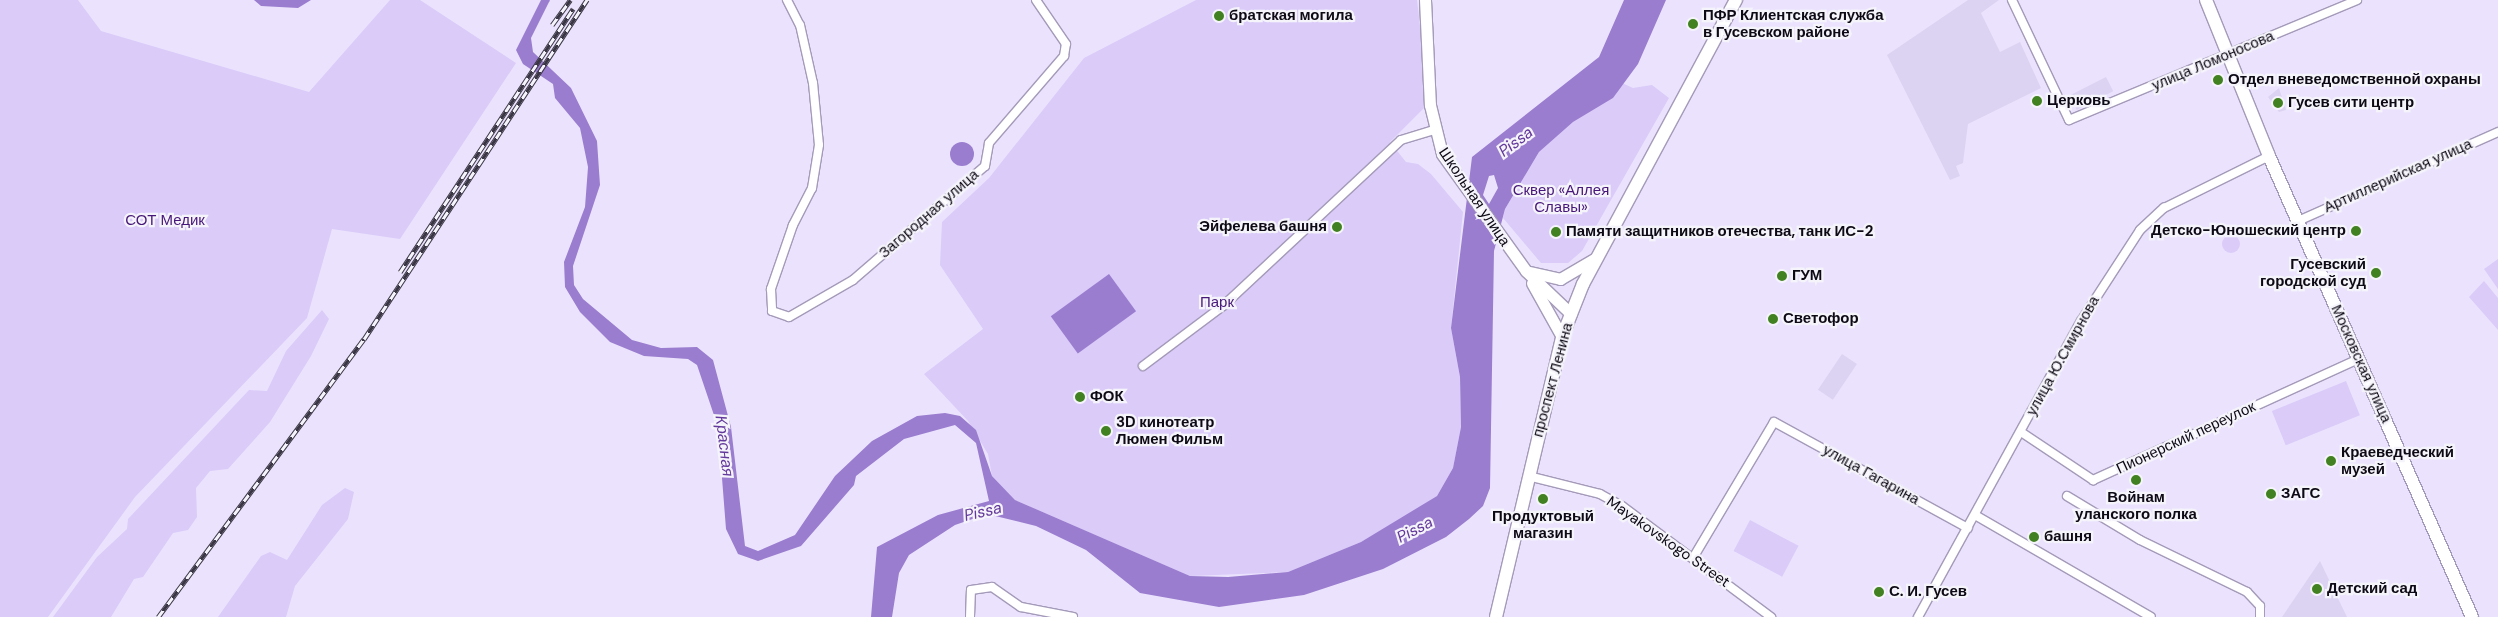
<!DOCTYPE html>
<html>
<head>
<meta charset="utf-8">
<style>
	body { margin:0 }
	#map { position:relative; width:2498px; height:617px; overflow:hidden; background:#ebe3fd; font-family:"DM Sans",sans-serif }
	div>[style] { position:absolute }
	.built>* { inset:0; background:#dcd3f2; transform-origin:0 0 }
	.green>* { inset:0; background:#dacbf9; transform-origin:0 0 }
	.round { border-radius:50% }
	.water>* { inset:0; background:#9a7dcf; transform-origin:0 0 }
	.roads { filter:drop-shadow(1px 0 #a49ab9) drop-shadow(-1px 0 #a49ab9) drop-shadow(0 1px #a49ab9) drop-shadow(0 -1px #a49ab9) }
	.street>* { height:8px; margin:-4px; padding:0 4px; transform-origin:4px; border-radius:4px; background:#fff }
	.secondary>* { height:11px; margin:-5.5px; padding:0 5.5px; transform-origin:5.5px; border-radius:5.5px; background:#fff }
	.primary>* { height:12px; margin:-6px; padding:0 6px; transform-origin:6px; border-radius:6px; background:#fff }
	.rail>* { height:4.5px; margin-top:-2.25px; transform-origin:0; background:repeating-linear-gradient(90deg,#f6f4fb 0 8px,#3b3644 0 16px); box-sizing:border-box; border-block:1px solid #3b3644 }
	.dots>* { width:14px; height:14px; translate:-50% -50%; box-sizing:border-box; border:2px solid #f6f4fb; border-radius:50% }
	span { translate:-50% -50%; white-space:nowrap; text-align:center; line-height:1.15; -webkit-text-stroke:4.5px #f6f4fb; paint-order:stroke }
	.poi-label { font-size:15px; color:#0e0a15; font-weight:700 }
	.left { translate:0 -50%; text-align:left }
	.right { translate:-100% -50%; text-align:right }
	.street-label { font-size:15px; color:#0e0a15 }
	.park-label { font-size:15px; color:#461779 }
	.water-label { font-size:16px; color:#63399b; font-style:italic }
</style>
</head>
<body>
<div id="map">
	<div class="built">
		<i style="clip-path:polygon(1968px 0,1999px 0,1981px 13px,2000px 52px,2020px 42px,2041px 88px,1968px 124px,1963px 163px,1956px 166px,1960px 176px,1950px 180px,1887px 55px)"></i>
		<i style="left:2106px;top:77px;width:16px;height:41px;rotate:63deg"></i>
		<i style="clip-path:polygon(2279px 88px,2286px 110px,2279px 112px,2268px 97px)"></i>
		<i style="left:1842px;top:354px;width:18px;height:43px;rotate:34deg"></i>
		<i style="clip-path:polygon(2320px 561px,2347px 617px,2282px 617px)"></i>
	</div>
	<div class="green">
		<i style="clip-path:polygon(0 0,78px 0,101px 31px,309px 92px,390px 0,420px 0,516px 63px,400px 239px,332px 229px,307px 318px,135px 497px,48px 617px,0 617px)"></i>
		<i style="clip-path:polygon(1196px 0,1417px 0,1429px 103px,1390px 142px,1406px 162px,1418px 164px,1431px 174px,1463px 212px,1451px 328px,1460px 377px,1461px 427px,1453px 468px,1437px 496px,1410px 514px,1361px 542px,1288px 572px,1190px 576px,1015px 500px,992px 476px,988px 454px,968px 421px,924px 374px,983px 329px,940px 265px,942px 222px,989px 178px,1084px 58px)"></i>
		<i style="clip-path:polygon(1622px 83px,1633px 88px,1652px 85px,1669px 98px,1582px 251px,1568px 263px,1541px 263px,1503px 218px,1505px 209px,1539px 152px,1573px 122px,1613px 98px)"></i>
		<i class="round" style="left:2222px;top:235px;width:18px;height:18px"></i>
		<i style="clip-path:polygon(2498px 259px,2498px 289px,2484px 269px)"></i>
		<i style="clip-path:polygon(2484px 281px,2498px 298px,2498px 330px,2469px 297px)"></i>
		<i style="clip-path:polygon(322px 310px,329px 319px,311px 356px,270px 422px,228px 469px,210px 471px,196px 488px,197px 517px,188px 530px,173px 533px,143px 577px,134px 579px,111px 617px,53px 617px,97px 557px,127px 529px,128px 519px,249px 390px,267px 391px,286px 351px)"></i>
		<i style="left:2346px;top:381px;width:37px;height:80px;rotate:68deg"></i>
		<i style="clip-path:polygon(345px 488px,354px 492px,348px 519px,295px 586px,286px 617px,218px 617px,261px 556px,270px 552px,287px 560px,322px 505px)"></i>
		<i style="left:1750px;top:520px;width:55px;height:35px;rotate:28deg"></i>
	</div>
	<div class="water">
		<i style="clip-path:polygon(254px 0,311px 0,298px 8px,261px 6px)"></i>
		<i style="clip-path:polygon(evenodd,541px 0,550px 0,531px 38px,533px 52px,571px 88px,597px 141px,600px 185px,573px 266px,574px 285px,583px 299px,632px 340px,661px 348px,697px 347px,713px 360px,731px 427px,745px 546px,758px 551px,795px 535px,835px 476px,872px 441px,917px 416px,945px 413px,960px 416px,976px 430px,992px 476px,1015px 500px,1190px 576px,1228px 577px,1288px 572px,1361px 542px,1437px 496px,1453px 468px,1461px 427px,1460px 377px,1451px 328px,1472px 157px,1599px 57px,1624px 0,1666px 0,1638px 64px,1613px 98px,1573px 122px,1539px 152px,1505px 209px,1494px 251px,1490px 488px,1483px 506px,1469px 519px,1446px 537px,1383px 569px,1304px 595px,1219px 607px,1140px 593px,1086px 550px,1036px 526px,987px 514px,955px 525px,909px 555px,899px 573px,892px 617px,871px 617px,877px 547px,938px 515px,989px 501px,976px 443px,955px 425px,904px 439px,856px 476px,854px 485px,801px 546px,758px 561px,738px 554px,726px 529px,718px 427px,697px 365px,688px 359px,644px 356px,610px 342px,580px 312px,565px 287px,564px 262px,585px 207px,588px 167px,580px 128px,555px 98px,553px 84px,523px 64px,516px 50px,541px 0,1494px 175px,1498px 188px,1489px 204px,1483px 195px,1489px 176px,1494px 175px)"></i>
		<i class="round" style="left:950px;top:142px;width:24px;height:24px"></i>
		<i style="left:1109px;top:274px;width:46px;height:72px;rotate:54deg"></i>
	</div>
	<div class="roads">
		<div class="street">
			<i style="left:787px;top:0;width:28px;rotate:63deg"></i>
			<i style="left:800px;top:25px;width:59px;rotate:77.4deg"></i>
			<i style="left:813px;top:83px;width:62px;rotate:84.5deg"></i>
			<i style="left:819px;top:145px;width:44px;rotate:99.2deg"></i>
			<i style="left:812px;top:188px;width:42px;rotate:117.2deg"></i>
			<i style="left:793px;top:225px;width:68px;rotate:109deg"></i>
			<i style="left:771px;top:289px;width:22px;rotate:87deg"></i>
			<i style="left:772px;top:311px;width:18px;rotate:19deg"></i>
			<i style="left:789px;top:317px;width:74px;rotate:-30deg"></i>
			<i style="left:853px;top:280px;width:174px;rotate:-40.8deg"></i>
			<i style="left:985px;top:166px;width:23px;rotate:-80deg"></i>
			<i style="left:989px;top:143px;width:115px;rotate:-49.2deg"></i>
			<i style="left:1064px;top:56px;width:12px;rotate:-81deg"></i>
			<i style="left:1066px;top:44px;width:53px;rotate:-124.3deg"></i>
			<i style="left:2012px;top:0;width:133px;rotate:64.6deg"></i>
			<i style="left:2069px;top:120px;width:312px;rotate:-22.6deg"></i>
			<i style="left:2298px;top:221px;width:219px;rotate:-24deg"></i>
			<i style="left:1143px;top:366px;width:100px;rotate:-36.9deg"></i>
			<i style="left:1223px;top:306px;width:243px;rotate:-43deg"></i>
			<i style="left:1401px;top:140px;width:34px;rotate:-17deg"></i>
			<i style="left:2021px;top:432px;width:87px;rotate:33.7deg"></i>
			<i style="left:2093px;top:480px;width:292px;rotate:-24.5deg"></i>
			<i style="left:1528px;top:476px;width:74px;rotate:14deg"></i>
			<i style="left:1600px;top:494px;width:25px;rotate:29deg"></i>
			<i style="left:1622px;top:506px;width:186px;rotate:36.7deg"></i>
			<i style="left:2067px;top:496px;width:85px;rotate:31.1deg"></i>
			<i style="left:2140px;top:540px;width:119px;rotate:25.9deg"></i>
			<i style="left:2247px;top:592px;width:19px;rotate:47deg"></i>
			<i style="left:2260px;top:606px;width:11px;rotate:90deg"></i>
			<i style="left:1975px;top:515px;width:203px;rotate:30.1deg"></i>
			<i style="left:1693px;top:558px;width:158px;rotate:-59.2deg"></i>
			<i style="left:1774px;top:422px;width:221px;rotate:28.7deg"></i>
			<i style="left:970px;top:617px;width:27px;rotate:-88deg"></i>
			<i style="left:971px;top:590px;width:21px;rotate:-8deg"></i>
			<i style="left:992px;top:587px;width:35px;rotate:35deg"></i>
			<i style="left:1021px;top:607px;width:53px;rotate:10.9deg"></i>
			<i style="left:1918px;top:617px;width:338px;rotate:-61.2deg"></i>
			<i style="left:2081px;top:321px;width:108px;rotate:-57deg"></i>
			<i style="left:2140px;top:230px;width:33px;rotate:-43deg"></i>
			<i style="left:2164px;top:208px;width:117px;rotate:-26.3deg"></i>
		</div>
		<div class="secondary">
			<i style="left:1425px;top:0;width:105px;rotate:87.3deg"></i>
			<i style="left:1430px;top:105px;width:50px;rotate:76.2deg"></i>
			<i style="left:1442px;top:154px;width:144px;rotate:54.3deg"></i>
			<i style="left:1526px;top:271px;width:62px;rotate:43.7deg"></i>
			<i style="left:1530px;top:272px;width:31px;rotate:13deg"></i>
			<i style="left:1560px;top:279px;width:42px;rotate:-30.3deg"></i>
			<i style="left:1532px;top:283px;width:62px;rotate:60.9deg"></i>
		</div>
		<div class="primary">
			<i style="left:2206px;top:0;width:168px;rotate:68deg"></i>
			<i style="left:2269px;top:156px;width:504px;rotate:66.23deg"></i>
			<i style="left:1496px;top:617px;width:288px;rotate:-76.7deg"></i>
			<i style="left:1562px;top:337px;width:57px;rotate:-68.4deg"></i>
			<i style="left:1583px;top:284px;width:323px;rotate:-61.7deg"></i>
		</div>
	</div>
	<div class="rail">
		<i style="left:552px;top:25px;width:31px;rotate:-54deg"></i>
		<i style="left:400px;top:272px;width:315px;rotate:-56.7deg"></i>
		<i style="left:158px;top:617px;width:346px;rotate:-53.5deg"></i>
		<i style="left:364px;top:339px;width:406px;rotate:-56.7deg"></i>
	</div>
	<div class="dots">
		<i style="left:1219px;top:16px;background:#418121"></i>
		<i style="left:1693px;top:24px;background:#418121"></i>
		<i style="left:2218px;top:80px;background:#418121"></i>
		<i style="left:2037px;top:101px;background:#418121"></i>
		<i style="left:2278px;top:103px;background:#418121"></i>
		<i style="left:1337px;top:227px;background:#418121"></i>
		<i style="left:2356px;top:231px;background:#418121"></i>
		<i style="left:1556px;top:232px;background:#418121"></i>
		<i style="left:2376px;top:273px;background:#418121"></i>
		<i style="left:1782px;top:276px;background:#418121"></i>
		<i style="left:1773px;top:319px;background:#418121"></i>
		<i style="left:1080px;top:397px;background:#418121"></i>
		<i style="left:1106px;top:431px;background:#418121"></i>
		<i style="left:2331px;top:461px;background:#418121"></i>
		<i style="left:2136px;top:480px;background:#418121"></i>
		<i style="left:2271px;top:494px;background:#418121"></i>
		<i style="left:1543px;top:499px;background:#418121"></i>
		<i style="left:2034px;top:537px;background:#418121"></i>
		<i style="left:2317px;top:589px;background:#418121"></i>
		<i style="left:1879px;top:592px;background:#418121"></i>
	</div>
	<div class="poi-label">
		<span class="left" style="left:1703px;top:24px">ПФР Клиентская служба<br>в Гусевском районе</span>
		<span class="left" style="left:1229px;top:16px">братская могила</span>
		<span class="left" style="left:2228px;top:80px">Отдел вневедомственной охраны</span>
		<span class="left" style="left:2047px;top:101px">Церковь</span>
		<span class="left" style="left:2288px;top:103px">Гусев сити центр</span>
		<span class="right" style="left:1327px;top:227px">Эйфелева башня</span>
		<span class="right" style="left:2346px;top:231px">Детско-Юношеский центр</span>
		<span class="left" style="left:1566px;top:232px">Памяти защитников отечества, танк ИС-2</span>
		<span class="right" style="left:2366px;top:273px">Гусевский<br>городской суд</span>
		<span class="left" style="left:1792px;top:276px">ГУМ</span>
		<span class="left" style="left:1783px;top:319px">Светофор</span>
		<span class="left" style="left:1090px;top:397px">ФОК</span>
		<span class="left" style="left:1116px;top:431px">3D кинотеатр<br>Люмен Фильм</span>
		<span class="left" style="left:2341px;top:461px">Краеведческий<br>музей</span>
		<span class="left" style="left:2281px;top:494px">ЗАГС</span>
		<span style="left:2136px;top:506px">Войнам<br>уланского полка</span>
		<span style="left:1543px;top:525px">Продуктовый<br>магазин</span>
		<span class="left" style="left:2044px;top:537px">башня</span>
		<span class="left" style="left:2327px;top:589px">Детский сад</span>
		<span class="left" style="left:1889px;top:592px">С. И. Гусев</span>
	</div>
	<div class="street-label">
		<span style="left:2213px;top:61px;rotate:-23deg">улица Ломоносова</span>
		<span style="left:2398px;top:176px;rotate:-24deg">Артиллерийская улица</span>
		<span style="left:1474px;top:197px;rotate:56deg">Школьная улица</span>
		<span style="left:929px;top:214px;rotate:-41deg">Загородная улица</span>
		<span style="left:2063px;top:356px;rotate:-61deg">улица Ю.Смирнова</span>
		<span style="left:2361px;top:364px;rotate:66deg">Московская улица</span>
		<span style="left:1553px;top:380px;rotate:-75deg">проспект Ленина</span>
		<span style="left:2186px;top:438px;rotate:-25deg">Пионерский переулок</span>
		<span style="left:1871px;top:475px;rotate:29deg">улица Гагарина</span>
		<span style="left:1668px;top:542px;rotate:35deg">Mayakovskogo Street</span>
	</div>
	<div class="park-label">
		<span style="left:1561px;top:199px">Сквер «Аллея<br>Славы»</span>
		<span style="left:165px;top:221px">СОТ Медик</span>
		<span style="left:1217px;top:303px">Парк</span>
	</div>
	<div class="water-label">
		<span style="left:1516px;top:142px;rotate:-37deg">Pissa</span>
		<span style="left:724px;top:446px;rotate:83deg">Красная</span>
		<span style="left:983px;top:512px;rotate:-13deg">Pissa</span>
		<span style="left:1415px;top:530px;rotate:-27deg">Pissa</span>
	</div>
</div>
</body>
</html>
